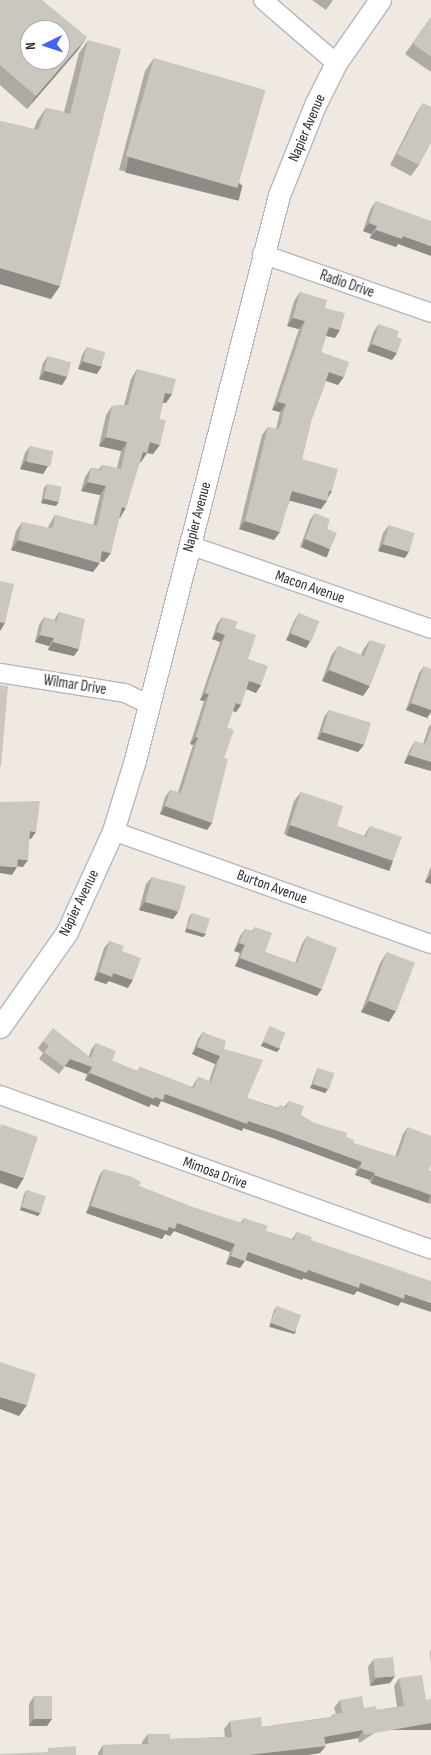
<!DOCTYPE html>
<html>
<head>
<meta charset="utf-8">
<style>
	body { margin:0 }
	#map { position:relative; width:431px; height:1755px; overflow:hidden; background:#efe9e1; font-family:"Sofia Sans Condensed",sans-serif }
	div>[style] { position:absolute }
	.roads { filter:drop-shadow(1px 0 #b4b7c1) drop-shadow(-1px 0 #b4b7c1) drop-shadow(0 1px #b4b7c1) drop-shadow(0 -1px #b4b7c1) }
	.minor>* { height:18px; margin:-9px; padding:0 9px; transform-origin:9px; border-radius:9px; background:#fff }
	.tertiary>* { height:21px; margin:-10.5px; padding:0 10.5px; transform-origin:10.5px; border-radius:10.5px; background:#fff }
	.wall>* { inset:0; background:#afaba4 }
	.shaded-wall>* { inset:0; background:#8e8b86; transform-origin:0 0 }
	.building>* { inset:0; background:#cbc7bf; transform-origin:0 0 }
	span { translate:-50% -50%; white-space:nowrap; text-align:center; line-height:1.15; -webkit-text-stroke:5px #fff; paint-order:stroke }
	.street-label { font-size:15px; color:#2e2e2e }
	.north { position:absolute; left:20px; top:20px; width:50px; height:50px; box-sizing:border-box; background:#fff; border:1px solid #ababab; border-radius:50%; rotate:266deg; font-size:14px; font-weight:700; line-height:20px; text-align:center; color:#2e2e2e }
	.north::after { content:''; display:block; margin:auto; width:18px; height:22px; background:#4264fb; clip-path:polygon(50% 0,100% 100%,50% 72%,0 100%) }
</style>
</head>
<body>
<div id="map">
	<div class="roads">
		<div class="minor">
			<i style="left:263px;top:0;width:96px;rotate:40.8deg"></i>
			<i style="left:262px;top:254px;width:179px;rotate:19.2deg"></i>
			<i style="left:189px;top:545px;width:256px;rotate:19.1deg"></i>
			<i style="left:0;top:673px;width:127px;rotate:9.1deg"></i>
			<i style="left:125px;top:693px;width:25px;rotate:26deg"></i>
			<i style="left:113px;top:831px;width:337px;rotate:19.6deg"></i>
			<i style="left:0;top:1095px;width:458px;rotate:19.7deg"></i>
		</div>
		<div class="tertiary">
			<i style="left:0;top:1027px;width:116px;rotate:-54.8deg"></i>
			<i style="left:67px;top:932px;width:111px;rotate:-65.5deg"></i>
			<i style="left:113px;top:831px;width:74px;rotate:-72.8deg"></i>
			<i style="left:135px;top:760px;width:583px;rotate:-75.7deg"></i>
			<i style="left:279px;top:195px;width:97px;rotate:-68.2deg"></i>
			<i style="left:315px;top:105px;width:47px;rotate:-63.4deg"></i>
			<i style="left:336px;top:63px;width:77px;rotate:-55.1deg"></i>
		</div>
	</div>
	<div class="wall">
		<i style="clip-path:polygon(0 0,78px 50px,27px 109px,0 85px)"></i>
		<i style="clip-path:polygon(312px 0,333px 0,326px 10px)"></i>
		<i style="clip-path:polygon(431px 17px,431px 72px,405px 54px)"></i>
		<i style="clip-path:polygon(88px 40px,51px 299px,0 284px,0 121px,34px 129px,37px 121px,46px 108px,64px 112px,79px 53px)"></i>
		<i style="clip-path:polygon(154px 58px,242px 186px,233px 199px,119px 170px,145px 71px)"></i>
		<i style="clip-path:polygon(423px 103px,419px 165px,411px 176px,390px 165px,416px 114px)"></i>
		<i style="clip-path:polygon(376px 201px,398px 244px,396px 247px,370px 238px,371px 234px,363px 231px,370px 210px)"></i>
		<i style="clip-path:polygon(300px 292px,325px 308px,335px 338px,326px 336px,321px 352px,338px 385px,326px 381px,311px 421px,302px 459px,332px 491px,321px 509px,290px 500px,274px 540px,239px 529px,262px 435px,268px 427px,276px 429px,280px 412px,272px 410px,299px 329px,287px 326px,294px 301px)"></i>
		<i style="clip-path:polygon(379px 324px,397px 337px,392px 360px,367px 351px,374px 331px)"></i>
		<i style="clip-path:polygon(87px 347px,97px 374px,78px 369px,82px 355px)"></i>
		<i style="clip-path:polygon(48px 356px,67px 377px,62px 385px,39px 379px,43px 363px)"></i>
		<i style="clip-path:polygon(137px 369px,172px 394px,166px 403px,163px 403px,159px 419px,153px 454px,147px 453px,141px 462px,140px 462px,119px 517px,104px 562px,100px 561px,93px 572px,11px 550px,16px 531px,22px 522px,48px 528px,49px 525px,55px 515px,93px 525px,100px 495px,81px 491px,85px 477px,91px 468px,99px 469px,102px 465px,117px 468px,121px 451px,99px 446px,106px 415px,112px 406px,124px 405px,131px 379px)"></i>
		<i style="clip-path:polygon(30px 446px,48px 466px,43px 474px,20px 469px,25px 453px)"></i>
		<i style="clip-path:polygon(47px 484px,56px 506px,41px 503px,44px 488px)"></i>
		<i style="clip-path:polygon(315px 513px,327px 529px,325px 557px,300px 547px,310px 520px)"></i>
		<i style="clip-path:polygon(389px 525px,405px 558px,378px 551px,383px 533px)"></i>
		<i style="clip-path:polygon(59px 612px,74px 656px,48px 650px,49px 646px,35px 642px,39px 625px,44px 617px,54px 620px)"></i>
		<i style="clip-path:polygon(299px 613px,311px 640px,306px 648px,286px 640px,294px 621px)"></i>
		<i style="clip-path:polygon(222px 617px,235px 628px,248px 659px,261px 685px,256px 693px,246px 689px,241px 705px,236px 712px,233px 711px,227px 727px,224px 758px,212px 823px,207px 830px,160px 814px,165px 797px,170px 790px,178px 792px,193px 745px,190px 744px,204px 701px,200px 700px,220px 642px,212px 639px,217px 624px)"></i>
		<i style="clip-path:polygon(370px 640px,363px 696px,322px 681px,331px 656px,338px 646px,361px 655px,363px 650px)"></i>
		<i style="clip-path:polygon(424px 666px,431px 710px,431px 712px,427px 718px,406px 710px,419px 673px)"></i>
		<i style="clip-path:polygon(329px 710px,364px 745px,358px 752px,317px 739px,324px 717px)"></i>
		<i style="clip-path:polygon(431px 724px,431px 771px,404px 763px,410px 749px,415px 741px,423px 744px,429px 726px)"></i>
		<i style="clip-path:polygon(301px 792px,337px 826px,364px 836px,370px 826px,393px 861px,387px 870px,284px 834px,294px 801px)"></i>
		<i style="clip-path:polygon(431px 866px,431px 884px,425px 882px)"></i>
		<i style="clip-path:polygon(152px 877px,178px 912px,173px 919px,139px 910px,146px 884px)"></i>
		<i style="clip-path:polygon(192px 913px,206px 934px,203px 937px,185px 932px,189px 917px)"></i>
		<i style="clip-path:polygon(255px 927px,265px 952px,295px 963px,302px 944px,307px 936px,317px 996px,235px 966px,240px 953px,234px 951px,240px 936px,245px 929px,252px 931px)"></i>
		<i style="clip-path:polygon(110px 941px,122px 951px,128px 988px,109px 981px,106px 984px,94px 980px,104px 948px)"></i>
		<i style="clip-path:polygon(387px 952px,389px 1022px,361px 1012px,380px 963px)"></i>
		<i style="clip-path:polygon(270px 1026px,280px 1048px,277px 1052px,261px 1046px,268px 1030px)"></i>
		<i style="clip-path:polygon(203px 1032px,224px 1049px,247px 1098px,278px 1108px,280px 1105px,284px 1107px,289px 1101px,301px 1115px,312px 1122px,346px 1137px,353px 1143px,395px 1157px,403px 1134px,408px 1127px,429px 1171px,431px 1171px,431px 1204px,369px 1182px,370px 1180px,355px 1175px,357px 1169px,273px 1138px,243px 1128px,242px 1131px,161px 1101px,158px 1107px,151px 1104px,149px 1107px,85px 1080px,87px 1074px,65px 1066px,59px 1074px,39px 1059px,43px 1053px,38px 1048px,43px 1041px,89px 1056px,91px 1050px,96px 1043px,112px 1061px,137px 1071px,140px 1067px,192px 1087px,198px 1077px,209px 1081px,215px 1064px,192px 1054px,198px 1039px)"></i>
		<i style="clip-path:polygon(318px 1068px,328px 1089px,325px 1093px,310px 1088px,316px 1072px)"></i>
		<i style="clip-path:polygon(104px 1169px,139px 1186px,192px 1207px,240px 1223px,244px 1218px,266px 1231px,292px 1239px,297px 1232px,311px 1240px,401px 1302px,398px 1306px,357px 1291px,354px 1295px,303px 1278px,302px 1280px,245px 1260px,240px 1268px,226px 1264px,230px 1252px,174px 1231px,170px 1236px,165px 1234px,162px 1239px,86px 1213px,99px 1176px)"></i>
		<i style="clip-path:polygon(27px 1190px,41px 1212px,38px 1216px,20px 1210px,24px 1194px)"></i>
		<i style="clip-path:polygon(277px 1306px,294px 1334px,269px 1327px,274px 1310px)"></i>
		<i style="clip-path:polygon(431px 1650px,431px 1664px,430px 1652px)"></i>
		<i style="clip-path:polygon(373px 1660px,390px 1683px,370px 1686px,368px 1667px)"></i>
		<i style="clip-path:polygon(399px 1678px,426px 1700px,359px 1743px,358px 1738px,325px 1744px,320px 1753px,307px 1755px,98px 1755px,98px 1753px,103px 1745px,142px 1744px,142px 1742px,148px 1734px,170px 1739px,225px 1737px,224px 1729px,230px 1721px,262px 1727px,331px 1717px,333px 1714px,336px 1714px,334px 1708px,340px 1700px,364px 1708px,377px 1710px,397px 1707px,394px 1686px)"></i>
		<i style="clip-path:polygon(34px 1696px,47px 1726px,29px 1726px,29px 1704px)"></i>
	</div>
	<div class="shaded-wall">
		<i style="clip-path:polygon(87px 37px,78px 50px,27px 109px,36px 96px)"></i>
		<i style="left:129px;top:157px;width:117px;height:16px;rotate:14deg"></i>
		<i style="clip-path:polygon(369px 223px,377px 226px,371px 234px,363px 231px)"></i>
		<i style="clip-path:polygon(376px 230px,403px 236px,431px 246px,431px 256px,398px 244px,396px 247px,370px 238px)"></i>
		<i style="clip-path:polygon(0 268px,60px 286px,51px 299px,0 284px)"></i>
		<i style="clip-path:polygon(293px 318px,305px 321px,299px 329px,287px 326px)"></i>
		<i style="clip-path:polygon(329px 327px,340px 330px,335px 338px,323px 335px)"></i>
		<i style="clip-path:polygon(372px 344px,397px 353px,392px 360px,367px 351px)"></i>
		<i style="clip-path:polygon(83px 361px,102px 366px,97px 374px,78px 369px)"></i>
		<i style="clip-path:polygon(45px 371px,67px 377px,62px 385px,39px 379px)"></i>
		<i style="clip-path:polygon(329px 372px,344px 377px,338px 385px,324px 380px)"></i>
		<i style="clip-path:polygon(165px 393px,172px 394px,166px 403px,159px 402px)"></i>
		<i style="clip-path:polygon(278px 402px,286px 404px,280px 412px,272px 410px)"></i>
		<i style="clip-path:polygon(106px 437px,127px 442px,121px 451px,99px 446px)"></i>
		<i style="clip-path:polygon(150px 442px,160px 445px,153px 454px,143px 452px)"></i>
		<i style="clip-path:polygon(143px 452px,147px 453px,141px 462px,136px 461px)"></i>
		<i style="clip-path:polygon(25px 461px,48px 466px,43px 474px,20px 469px)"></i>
		<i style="clip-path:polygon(88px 482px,106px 486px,100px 495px,81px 491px)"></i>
		<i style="clip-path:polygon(292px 491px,327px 501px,321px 509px,287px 500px)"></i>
		<i style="clip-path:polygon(329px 491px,332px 491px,327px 499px)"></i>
		<i style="clip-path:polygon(44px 499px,59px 502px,56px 506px,41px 503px)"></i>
		<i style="clip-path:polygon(122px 507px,126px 508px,120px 518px,115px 516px)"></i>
		<i style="clip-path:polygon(245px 521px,280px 532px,274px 540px,239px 529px)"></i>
		<i style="left:305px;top:539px;width:27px;height:9px;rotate:22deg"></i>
		<i style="clip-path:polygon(18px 540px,100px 563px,93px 572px,11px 550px)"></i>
		<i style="clip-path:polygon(383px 544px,410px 550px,405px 558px,378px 551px)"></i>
		<i style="clip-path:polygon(102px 551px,111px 553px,104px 562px,96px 560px)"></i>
		<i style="clip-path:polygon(0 622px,5px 623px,0 631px)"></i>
		<i style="clip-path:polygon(217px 632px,225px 635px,220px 642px,212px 639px)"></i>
		<i style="clip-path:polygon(291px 633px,311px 640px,306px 648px,286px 640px)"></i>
		<i style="clip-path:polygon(40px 635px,54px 638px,49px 646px,35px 642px)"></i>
		<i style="clip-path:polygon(53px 642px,79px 649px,74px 656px,48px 650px)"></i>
		<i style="clip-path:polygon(329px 670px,370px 686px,363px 696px,322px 681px)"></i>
		<i style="clip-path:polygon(249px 681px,261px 685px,256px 693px,244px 688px)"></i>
		<i style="clip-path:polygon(205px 693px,209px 694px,204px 701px,200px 700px)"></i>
		<i style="clip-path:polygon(236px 703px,241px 705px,236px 712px,231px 710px)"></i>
		<i style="clip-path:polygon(411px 703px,431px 710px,431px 712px,427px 718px,406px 710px)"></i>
		<i style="clip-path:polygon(322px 732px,364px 745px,358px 752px,317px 739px)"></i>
		<i style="clip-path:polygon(196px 737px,198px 738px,193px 745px,190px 744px)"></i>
		<i style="clip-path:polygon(409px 755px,431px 762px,431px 771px,404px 763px)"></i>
		<i style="clip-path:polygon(165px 806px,212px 823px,207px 830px,160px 814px)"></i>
		<i style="left:290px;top:825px;width:109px;height:11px;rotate:19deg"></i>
		<i style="clip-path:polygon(30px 831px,36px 832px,31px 839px,25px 839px)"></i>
		<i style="clip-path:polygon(18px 859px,28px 860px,23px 867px,13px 866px)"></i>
		<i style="clip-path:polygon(0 866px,17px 867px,12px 875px,0 873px)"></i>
		<i style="clip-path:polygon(431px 874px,431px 884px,425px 882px)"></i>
		<i style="clip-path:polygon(145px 902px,178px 912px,173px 919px,139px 910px)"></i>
		<i style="clip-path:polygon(187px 928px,206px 934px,203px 937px,185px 932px)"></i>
		<i style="clip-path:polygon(239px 943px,245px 945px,240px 953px,234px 951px)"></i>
		<i style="clip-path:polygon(240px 958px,322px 989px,317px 996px,235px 966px)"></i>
		<i style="clip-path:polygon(99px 972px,113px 973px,133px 980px,128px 988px,109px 981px,106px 984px,94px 980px)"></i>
		<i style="clip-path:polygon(369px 1001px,396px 1011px,389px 1022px,361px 1012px)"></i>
		<i style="clip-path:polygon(264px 1042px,280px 1048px,277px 1052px,261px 1046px)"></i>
		<i style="clip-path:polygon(197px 1047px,220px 1056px,215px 1064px,192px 1054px)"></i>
		<i style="clip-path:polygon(70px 1059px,92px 1067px,87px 1074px,65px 1066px,59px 1074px)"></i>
		<i style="clip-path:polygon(90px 1073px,155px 1097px,165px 1094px,278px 1131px,362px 1162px,357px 1169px,273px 1138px,243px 1128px,242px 1131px,161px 1101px,158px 1107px,151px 1104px,149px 1107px,85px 1080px)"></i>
		<i style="clip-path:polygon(313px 1084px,328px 1089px,325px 1093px,310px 1088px)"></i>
		<i style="clip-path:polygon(360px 1168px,375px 1173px,370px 1180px,355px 1175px)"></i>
		<i style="clip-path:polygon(0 1170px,24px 1178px,17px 1189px,0 1183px)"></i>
		<i style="left:374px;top:1175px;width:60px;height:9px;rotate:19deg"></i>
		<i style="clip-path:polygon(91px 1206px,169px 1227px,177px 1223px,235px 1244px,230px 1252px,174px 1231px,170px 1236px,165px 1234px,162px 1239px,86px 1213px)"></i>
		<i style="clip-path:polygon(22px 1207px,41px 1212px,38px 1216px,20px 1210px)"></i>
		<i style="clip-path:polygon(248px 1252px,308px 1270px,405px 1294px,431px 1303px,431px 1312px,401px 1302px,398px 1306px,357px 1291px,354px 1295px,303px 1278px,302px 1280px,243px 1259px)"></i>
		<i style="clip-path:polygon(231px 1256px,245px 1261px,240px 1268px,226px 1264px)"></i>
		<i style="left:271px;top:1323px;width:26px;height:4px;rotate:16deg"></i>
		<i style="clip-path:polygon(0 1397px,27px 1405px,19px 1416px,0 1409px)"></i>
		<i style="clip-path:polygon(395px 1676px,390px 1683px,370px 1686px,376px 1678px)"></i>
		<i style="clip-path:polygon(34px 1719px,52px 1719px,47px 1726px,29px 1726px)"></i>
		<i style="left:431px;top:1723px;width:7px;height:68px;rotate:90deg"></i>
		<i style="clip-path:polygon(363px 1730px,358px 1738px,319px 1745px,324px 1737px)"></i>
		<i style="clip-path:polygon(326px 1746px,320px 1753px,307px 1755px,248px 1755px)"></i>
	</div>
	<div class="building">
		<i style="clip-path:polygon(evenodd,0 0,42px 0,87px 37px,36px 96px,0 65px,0 0,30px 30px,60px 30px,60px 60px,30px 60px,30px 30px)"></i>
		<i style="clip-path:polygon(431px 17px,431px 57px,412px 43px)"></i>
		<i style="clip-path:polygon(88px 40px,121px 49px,60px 286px,0 268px,0 121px,38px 130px,46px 108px,70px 114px)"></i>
		<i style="left:154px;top:58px;width:116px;height:102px;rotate:16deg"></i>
		<i style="clip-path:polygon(423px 103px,431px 107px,431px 143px,419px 165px,397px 154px)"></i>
		<i style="clip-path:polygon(376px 201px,431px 221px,431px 246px,403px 236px,402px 239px,376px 230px,377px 226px,369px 223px)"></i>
		<i style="clip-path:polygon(300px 292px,327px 300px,325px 308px,345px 313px,340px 330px,329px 327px,321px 352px,349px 362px,344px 377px,329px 372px,311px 421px,302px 459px,338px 469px,332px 491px,329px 491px,327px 501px,292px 491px,280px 532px,245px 521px,268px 427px,279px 429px,286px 404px,278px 402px,305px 321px,293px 318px)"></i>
		<i style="clip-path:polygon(379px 324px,399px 331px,397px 337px,402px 339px,397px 353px,372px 344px)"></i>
		<i style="left:87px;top:347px;width:19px;height:15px;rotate:16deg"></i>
		<i style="left:48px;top:356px;width:24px;height:15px;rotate:15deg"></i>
		<i style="clip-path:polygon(137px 369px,176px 379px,172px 394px,165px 393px,159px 419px,166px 420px,160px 445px,150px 442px,147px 453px,143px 452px,126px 508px,122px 507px,111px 553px,102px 551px,100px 563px,18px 540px,22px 522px,47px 528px,53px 527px,55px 515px,97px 526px,106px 486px,88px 482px,91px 468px,101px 470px,102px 465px,121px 469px,127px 442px,106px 437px,112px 406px,128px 405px)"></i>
		<i style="left:30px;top:446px;width:24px;height:16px;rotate:12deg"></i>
		<i style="left:47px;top:484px;width:15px;height:15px;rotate:11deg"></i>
		<i style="clip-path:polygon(315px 513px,330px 519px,327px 529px,337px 533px,330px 549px,305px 539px)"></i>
		<i style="left:389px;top:525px;width:27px;height:20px;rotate:17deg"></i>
		<i style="clip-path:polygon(0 581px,14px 584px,5px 623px,0 622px)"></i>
		<i style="clip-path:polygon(59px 612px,85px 619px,79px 649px,53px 642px,54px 638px,40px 635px,44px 617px,57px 621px)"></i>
		<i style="left:299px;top:613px;width:22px;height:22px;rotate:22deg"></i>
		<i style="clip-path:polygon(222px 617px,238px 622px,235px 628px,256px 635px,248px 659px,268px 666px,261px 685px,249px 681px,241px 705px,236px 703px,227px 727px,234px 730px,224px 758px,228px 759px,212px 823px,165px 806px,170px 790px,181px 793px,198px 738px,196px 737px,209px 694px,205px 693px,225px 635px,217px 632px)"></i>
		<i style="clip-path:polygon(370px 640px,386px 645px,370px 686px,329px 670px,338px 646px,364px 656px)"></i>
		<i style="clip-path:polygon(424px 666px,431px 669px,431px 710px,411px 703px)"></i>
		<i style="clip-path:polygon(0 685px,8px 686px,1px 766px,0 766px)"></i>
		<i style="left:329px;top:710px;width:44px;height:23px;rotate:17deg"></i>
		<i style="clip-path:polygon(431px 728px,431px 762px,409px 755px,415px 741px,425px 745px)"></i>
		<i style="clip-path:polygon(301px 792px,343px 806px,337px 826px,366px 837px,370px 826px,402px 837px,393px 861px,290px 825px)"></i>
		<i style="clip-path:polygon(40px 801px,36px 832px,30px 831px,28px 860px,18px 859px,17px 867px,0 866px,0 802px)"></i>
		<i style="left:152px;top:877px;width:35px;height:26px;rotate:15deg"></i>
		<i style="left:192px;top:913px;width:19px;height:16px;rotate:18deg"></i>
		<i style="clip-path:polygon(255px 927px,272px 933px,265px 952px,297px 963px,307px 936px,337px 948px,322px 989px,240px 958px,245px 945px,239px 943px,245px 929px,253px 932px)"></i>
		<i style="clip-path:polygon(110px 941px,124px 946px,122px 951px,141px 958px,133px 980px,113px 973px,112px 977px,99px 972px)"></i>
		<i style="left:387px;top:952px;width:30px;height:52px;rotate:21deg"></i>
		<i style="left:270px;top:1026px;width:17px;height:17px;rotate:24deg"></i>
		<i style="clip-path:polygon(53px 1028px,91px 1058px,96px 1043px,116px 1051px,112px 1061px,138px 1071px,140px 1067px,194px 1088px,198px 1077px,211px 1082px,220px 1056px,197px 1047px,203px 1032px,226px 1041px,224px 1049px,263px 1060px,247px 1098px,278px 1109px,280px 1105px,286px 1108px,289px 1101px,304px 1106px,301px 1115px,312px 1122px,347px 1133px,346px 1137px,354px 1140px,353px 1143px,398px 1157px,408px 1127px,431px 1136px,431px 1164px,429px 1171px,431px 1171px,431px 1195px,374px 1175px,375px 1173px,360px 1168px,362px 1162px,278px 1131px,248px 1121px,247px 1124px,165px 1094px,163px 1100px,155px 1097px,154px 1099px,90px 1073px,92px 1067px,70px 1059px,64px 1067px,44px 1052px,49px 1046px,43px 1041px)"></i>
		<i style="left:318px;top:1068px;width:17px;height:17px;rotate:17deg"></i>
		<i style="clip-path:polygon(1px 1124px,38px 1137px,24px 1178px,0 1170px,0 1128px)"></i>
		<i style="clip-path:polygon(104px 1169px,132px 1177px,141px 1182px,139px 1186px,192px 1207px,242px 1223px,244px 1218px,268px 1226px,266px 1231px,294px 1240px,297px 1232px,312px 1237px,311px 1240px,431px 1281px,431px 1303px,405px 1294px,404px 1299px,360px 1283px,359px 1288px,308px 1270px,307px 1273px,248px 1252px,245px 1261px,231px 1256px,235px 1244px,177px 1223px,175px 1229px,169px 1227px,167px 1231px,91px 1206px)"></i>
		<i style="left:27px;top:1190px;width:20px;height:18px;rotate:18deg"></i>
		<i style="left:277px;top:1306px;width:26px;height:18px;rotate:21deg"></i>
		<i style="clip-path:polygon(0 1362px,36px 1374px,27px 1405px,0 1397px)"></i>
		<i style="left:393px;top:1657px;width:19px;height:20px;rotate:84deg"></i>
		<i style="clip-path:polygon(422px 1675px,426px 1700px,431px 1699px,431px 1723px,364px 1735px,363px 1730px,324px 1737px,326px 1746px,248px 1755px,103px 1755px,103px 1745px,148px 1744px,148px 1734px,170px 1734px,170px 1739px,232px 1737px,230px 1721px,261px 1717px,262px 1727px,333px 1717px,333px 1714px,342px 1713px,340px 1700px,362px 1696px,364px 1708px,376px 1706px,377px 1710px,404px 1706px,399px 1678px)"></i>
		<i style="left:34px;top:1696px;width:18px;height:23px"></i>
		<i style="clip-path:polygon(76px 1746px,76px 1755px,0 1755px,0 1754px,48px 1752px,48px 1748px)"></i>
	</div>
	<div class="street-label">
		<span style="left:307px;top:128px;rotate:-67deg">Napier Avenue</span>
		<span style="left:347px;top:284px;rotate:19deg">Radio Drive</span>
		<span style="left:197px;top:517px;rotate:-75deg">Napier Avenue</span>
		<span style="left:310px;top:587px;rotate:19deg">Macon Avenue</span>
		<span style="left:75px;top:685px;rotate:9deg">Wilmar Drive</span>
		<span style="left:272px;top:887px;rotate:20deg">Burton Avenue</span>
		<span style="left:79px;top:903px;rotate:-64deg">Napier Avenue</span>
		<span style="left:215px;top:1173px;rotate:20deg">Mimosa Drive</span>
	</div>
	<div class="north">N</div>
</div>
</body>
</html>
